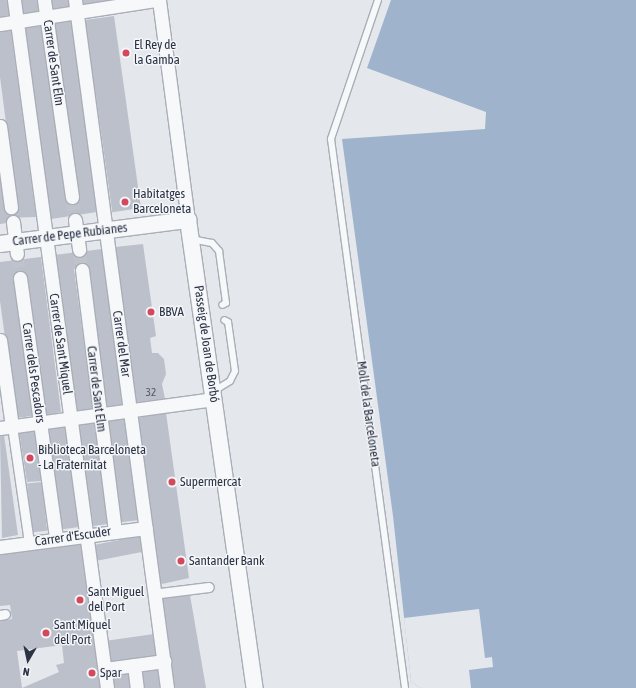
<!DOCTYPE html>
<html>
<head>
<meta charset="utf-8">
<style>
	body { margin:0 }
	#map { position:relative; width:636px; height:688px; overflow:hidden; background:#e4e7ec; font-family:"Asap Condensed",sans-serif }
	div>[style] { position:absolute }
	.water>* { inset:0; background:#9fb4cc }
	.pier>* { inset:0; background:#e4e7ec }
	.building>* { inset:0; background:#bbc0ca; transform-origin:0 0 }
	.minor-tunnel>* { height:13px; margin-top:-6.5px; transform-origin:0; background:repeating-linear-gradient(90deg,#bfc3cb 0 13px,transparent 0 19px) }
	.roads { filter:drop-shadow(1px 0 #a9aeb7) drop-shadow(-1px 0 #a9aeb7) drop-shadow(0 1px #a9aeb7) drop-shadow(0 -1px #a9aeb7) }
	.service>* { height:6px; margin:-3px; padding:0 3px; transform-origin:3px; border-radius:3px; background:#f7f8fa }
	.pedestrian>* { height:9px; margin:-4.5px; padding:0 4.5px; transform-origin:4.5px; border-radius:4.5px; background:#f7f8fa }
	.minor>* { height:13px; margin:-6.5px; padding:0 6.5px; transform-origin:6.5px; border-radius:6.5px; background:#f7f8fa }
	.tertiary>* { height:16px; margin:-8px; padding:0 8px; transform-origin:8px; border-radius:8px; background:#f7f8fa }
	.dots>* { width:11px; height:11px; translate:-50% -50%; box-sizing:border-box; border:2px solid #f4f6f9; border-radius:50% }
	span { translate:-50% -50%; white-space:nowrap; text-align:center; line-height:1.15; -webkit-text-stroke:3px #f4f6f9; paint-order:stroke }
	.number-label { font-size:11px; color:#4f5766 }
	.number-label span { -webkit-text-stroke-width:0 }
	.poi-label { font-size:13px; color:#2b3445 }
	.left { translate:0 -50%; text-align:left }
	.street-label { font-size:13px; color:#2b3445 }
	.north { position:absolute; left:8px; top:640px; width:40px; height:40px; -webkit-text-stroke:3px #f4f6f9; paint-order:stroke; rotate:189deg; font-size:11px; font-weight:700; line-height:16px; text-align:center; color:#2b3445 }
	.north::after { content:''; display:block; margin:auto; width:14px; height:18px; background:#2b3445; clip-path:polygon(50% 0,100% 100%,50% 72%,0 100%) }
</style>
</head>
<body>
<div id="map">
	<div class="water">
		<i style="clip-path:polygon(391px 0,636px 0,636px 688px,420px 688px,411px 681px,393px 516px,342px 139px,485px 129px,486px 112px,367px 68px)"></i>
	</div>
	<div class="pier">
		<i style="clip-path:polygon(479px 609px,485px 658px,492px 657px,493px 667px,469px 670px,471px 688px,420px 688px,411px 681px,404px 618px)"></i>
	</div>
	<div class="building">
		<i style="clip-path:polygon(0 0,7px 0,9px 15px,0 17px)"></i>
		<i style="clip-path:polygon(21px 0,38px 0,39px 11px,22px 14px)"></i>
		<i style="clip-path:polygon(51px 0,68px 0,69px 7px,52px 10px)"></i>
		<i style="clip-path:polygon(83px 0,111px 0,111px 1px,84px 4px)"></i>
		<i style="left:114px;top:16px;width:194px;height:29px;rotate:82deg"></i>
		<i style="clip-path:polygon(72px 21px,97px 212px,51px 219px,24px 28px,42px 26px,66px 199px,79px 197px,54px 24px)"></i>
		<i style="clip-path:polygon(0 31px,11px 31px,36px 217px,7px 218px,7px 223px,0 224px,0 176px,17px 207px,0 77px)"></i>
		<i style="clip-path:polygon(143px 244px,156px 336px,150px 338px,152px 353px,158px 353px,164px 359px,166px 374px,162px 384px,165px 399px,136px 403px,115px 247px)"></i>
		<i style="clip-path:polygon(102px 249px,122px 405px,106px 407px,87px 267px,74px 269px,93px 409px,76px 411px,54px 255px)"></i>
		<i style="clip-path:polygon(41px 257px,61px 412px,46px 415px,27px 275px,14px 277px,32px 416px,16px 418px,0 301px,0 262px)"></i>
		<i style="clip-path:polygon(166px 413px,189px 578px,162px 584px,159px 582px,137px 418px)"></i>
		<i style="left:125px;top:419px;width:102px;height:17px;rotate:83deg"></i>
		<i style="left:94px;top:423px;width:102px;height:15px;rotate:82deg"></i>
		<i style="left:65px;top:426px;width:102px;height:17px;rotate:82deg"></i>
		<i style="clip-path:polygon(36px 430px,42px 481px,27px 482px,19px 431px)"></i>
		<i style="clip-path:polygon(0 435px,4px 435px,18px 535px,2px 538px)"></i>
		<i style="left:42px;top:482px;width:49px;height:15px;rotate:84deg"></i>
		<i style="left:140px;top:536px;width:16px;height:47px;rotate:79deg"></i>
		<i style="clip-path:polygon(evenodd,81px 544px,100px 688px,0 688px,0 621px,12px 619px,10px 605px,0 606px,0 555px,81px 544px,62px 645px,64px 663px,56px 665px,59px 672px,22px 688px,17px 651px,62px 645px)"></i>
		<i style="clip-path:polygon(190px 595px,206px 688px,174px 688px,162px 598px)"></i>
		<i style="left:154px;top:634px;width:22px;height:48px;rotate:82deg"></i>
		<i style="left:157px;top:667px;width:21px;height:16px;rotate:82deg"></i>
		<i style="left:128px;top:671px;width:17px;height:17px;rotate:83deg"></i>
	</div>
	<div class="minor-tunnel">
		<i style="left:72px;top:197px;width:23px;rotate:83deg"></i>
		<i style="left:79px;top:250px;width:20px;rotate:81deg"></i>
		<i style="left:17px;top:254px;width:24px;rotate:83deg"></i>
	</div>
	<div class="roads">
		<div class="service">
			<i style="left:378px;top:0;width:147px;rotate:108.7deg"></i>
			<i style="left:331px;top:139px;width:554px;rotate:82.32deg"></i>
			<i style="left:191px;top:239px;width:21px;rotate:11deg"></i>
			<i style="left:212px;top:243px;width:11px;rotate:49deg"></i>
			<i style="left:219px;top:251px;width:52px;rotate:82.3deg"></i>
			<i style="left:226px;top:303px;width:4px;rotate:153deg"></i>
			<i style="left:214px;top:391px;width:19px;rotate:-32deg"></i>
			<i style="left:230px;top:381px;width:11px;rotate:-63deg"></i>
			<i style="left:235px;top:371px;width:49px;rotate:-98.1deg"></i>
			<i style="left:228px;top:322px;width:4px;rotate:-153deg"></i>
		</div>
		<div class="pedestrian">
			<i style="left:12px;top:426px;width:118px;rotate:81.7deg"></i>
			<i style="left:160px;top:593px;width:49px;rotate:-7deg"></i>
			<i style="left:0;top:615px;width:5px;rotate:-11deg"></i>
		</div>
		<div class="minor">
			<i style="left:14px;top:0;width:694px;rotate:82.3deg"></i>
			<i style="left:44px;top:0;width:199px;rotate:81.9deg"></i>
			<i style="left:75px;top:0;width:694px;rotate:82.38deg"></i>
			<i style="left:159px;top:0;width:222px;rotate:82.5deg"></i>
			<i style="left:0;top:24px;width:157px;rotate:-8.8deg"></i>
			<i style="left:0;top:126px;width:82px;rotate:82.3deg"></i>
			<i style="left:75px;top:220px;width:30px;rotate:82deg"></i>
			<i style="left:13px;top:222px;width:32px;rotate:83deg"></i>
			<i style="left:82px;top:270px;width:264px;rotate:82.8deg"></i>
			<i style="left:20px;top:278px;width:263px;rotate:82.1deg"></i>
			<i style="left:0;top:340px;width:87px;rotate:82.1deg"></i>
			<i style="left:0;top:428px;width:216px;rotate:-7.7deg"></i>
			<i style="left:0;top:547px;width:147px;rotate:-7.4deg"></i>
			<i style="left:134px;top:665px;width:23px;rotate:83deg"></i>
			<i style="left:105px;top:669px;width:60px;rotate:-7.7deg"></i>
		</div>
		<div class="tertiary">
			<i style="left:0;top:244px;width:190px;rotate:-7.3deg"></i>
			<i style="left:188px;top:220px;width:473px;rotate:81.9deg"></i>
		</div>
	</div>
	<div class="dots">
		<i style="left:126px;top:53px;background:#d1495b"></i>
		<i style="left:125px;top:202px;background:#d1495b"></i>
		<i style="left:151px;top:312px;background:#d1495b"></i>
		<i style="left:30px;top:458px;background:#d1495b"></i>
		<i style="left:172px;top:482px;background:#d1495b"></i>
		<i style="left:181px;top:561px;background:#d1495b"></i>
		<i style="left:80px;top:600px;background:#d1495b"></i>
		<i style="left:46px;top:633px;background:#d1495b"></i>
		<i style="left:92px;top:673px;background:#d1495b"></i>
	</div>
	<div class="number-label">
		<span style="left:151px;top:392px">32</span>
	</div>
	<div class="poi-label">
		<span class="left" style="left:134px;top:53px">El Rey de<br>la Gamba</span>
		<span class="left" style="left:133px;top:202px">Habitatges<br>Barceloneta</span>
		<span class="left" style="left:159px;top:312px">BBVA</span>
		<span class="left" style="left:38px;top:458px">Biblioteca Barceloneta<br>- La Fraternitat</span>
		<span class="left" style="left:180px;top:482px">Supermercat</span>
		<span class="left" style="left:189px;top:561px">Santander Bank</span>
		<span class="left" style="left:88px;top:600px">Sant Miguel<br>del Port</span>
		<span class="left" style="left:54px;top:633px">Sant Miquel<br>del Port</span>
		<span class="left" style="left:100px;top:673px">Spar</span>
	</div>
	<div class="street-label">
		<span style="left:53px;top:63px;rotate:82deg">Carrer de Sant Elm</span>
		<span style="left:70px;top:235px;rotate:-7deg">Carrer de Pepe Rubianes</span>
		<span style="left:60px;top:344px;rotate:82deg">Carrer de Sant Miquel</span>
		<span style="left:121px;top:344px;rotate:82deg">Carrer del Mar</span>
		<span style="left:206px;top:344px;rotate:82deg">Passeig de Joan de Borbó</span>
		<span style="left:33px;top:373px;rotate:82deg">Carrer dels Pescadors</span>
		<span style="left:96px;top:389px;rotate:83deg">Carrer de Sant Elm</span>
		<span style="left:368px;top:414px;rotate:82deg">Moll de la Barceloneta</span>
		<span style="left:73px;top:537px;rotate:-8deg">Carrer d'Escuder</span>
	</div>
	<div class="north">N</div>
</div>
</body>
</html>
